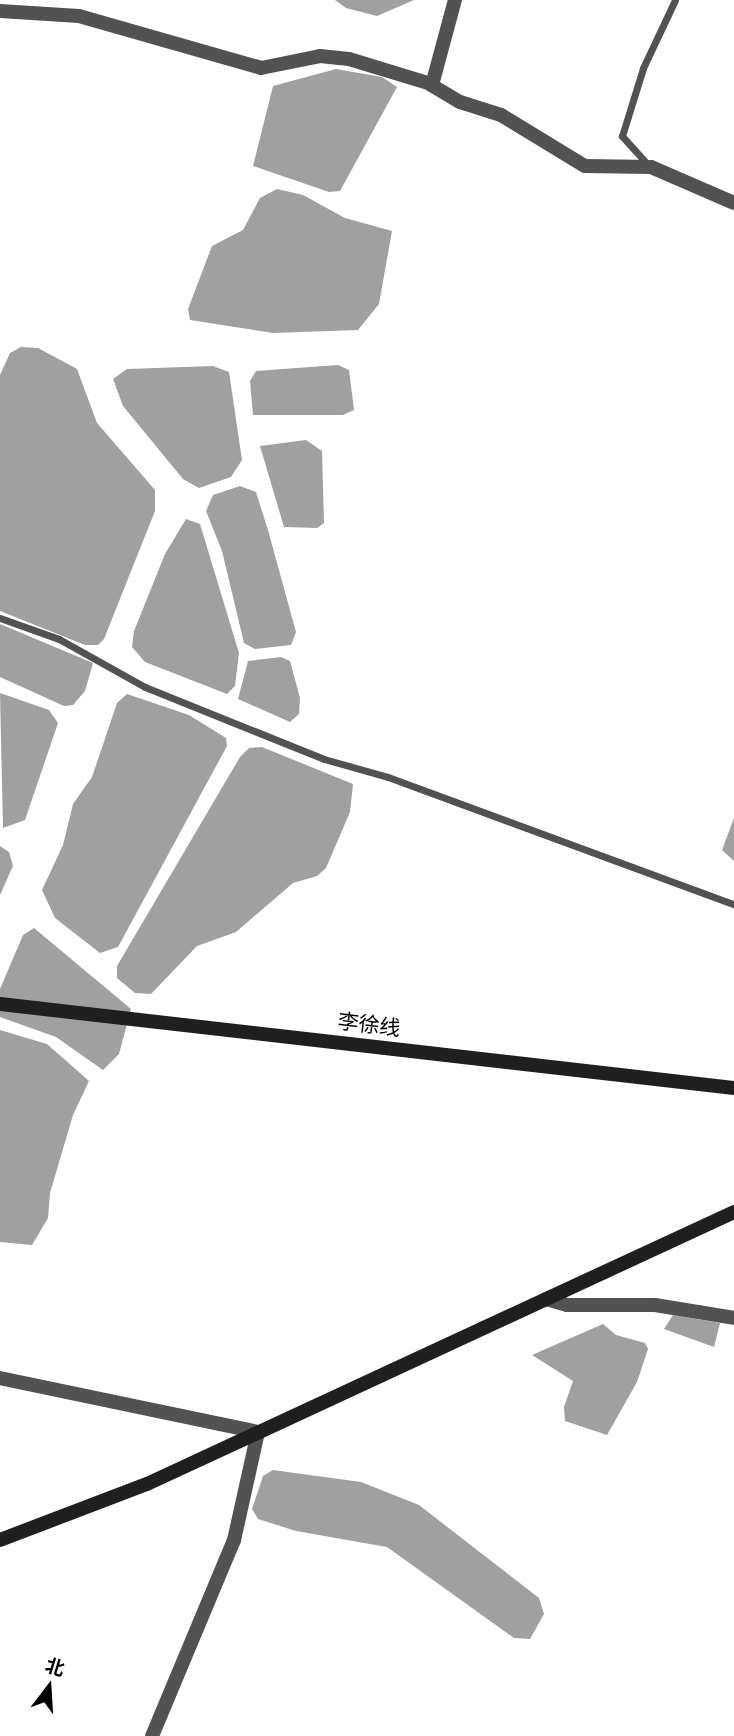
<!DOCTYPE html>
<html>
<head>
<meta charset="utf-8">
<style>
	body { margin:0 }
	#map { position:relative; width:734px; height:1736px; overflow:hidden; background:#fff; font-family:"PT Sans","Noto Sans SC",sans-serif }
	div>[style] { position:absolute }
	.water>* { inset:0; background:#a0a0a0 }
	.lane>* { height:7px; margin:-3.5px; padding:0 3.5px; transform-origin:3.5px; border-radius:3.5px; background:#525252 }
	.street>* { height:14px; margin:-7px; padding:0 7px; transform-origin:7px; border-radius:7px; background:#525252 }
	.secondary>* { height:14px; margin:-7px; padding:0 7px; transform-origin:7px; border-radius:7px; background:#1f1f1f }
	span { translate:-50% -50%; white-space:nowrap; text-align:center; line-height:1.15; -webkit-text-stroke:5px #fff; paint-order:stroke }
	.street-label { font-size:21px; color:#000 }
	.north { position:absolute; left:14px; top:1652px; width:70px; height:70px; -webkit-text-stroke:5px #fff; paint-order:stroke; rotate:17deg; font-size:19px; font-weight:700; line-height:28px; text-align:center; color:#000 }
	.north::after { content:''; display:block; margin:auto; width:24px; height:32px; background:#000; clip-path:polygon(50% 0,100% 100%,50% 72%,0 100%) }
</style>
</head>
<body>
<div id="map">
	<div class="water">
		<i style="clip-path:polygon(335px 0,414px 0,377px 16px,346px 8px)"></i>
		<i style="clip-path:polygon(336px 69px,382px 77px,397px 87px,340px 191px,329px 192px,253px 166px,273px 86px)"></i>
		<i style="clip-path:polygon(277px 189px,303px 195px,345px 218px,392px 231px,379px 304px,358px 330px,273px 333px,190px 320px,188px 309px,212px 246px,243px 230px,260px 198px)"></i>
		<i style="clip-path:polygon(21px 347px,38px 348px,77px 369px,97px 423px,155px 490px,155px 511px,104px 639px,98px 645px,85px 645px,0 611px,0 375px,10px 353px)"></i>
		<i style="clip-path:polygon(338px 365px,349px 370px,354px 410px,343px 415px,253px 415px,250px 381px,256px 371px)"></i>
		<i style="clip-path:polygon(213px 366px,229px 372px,242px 460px,231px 477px,199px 488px,183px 479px,123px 406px,113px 379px,127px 369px)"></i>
		<i style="clip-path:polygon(306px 440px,322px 451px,324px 523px,317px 528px,284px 527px,260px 446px)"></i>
		<i style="clip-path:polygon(240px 486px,256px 492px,268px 530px,296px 632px,291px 645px,255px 649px,244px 643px,222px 551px,206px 511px,213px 495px)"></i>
		<i style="clip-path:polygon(186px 519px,200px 524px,239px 653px,235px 686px,227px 694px,145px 662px,132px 647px,134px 631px,165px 554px)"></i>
		<i style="clip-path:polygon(0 624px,93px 663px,85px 691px,73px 705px,64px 706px,0 677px)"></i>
		<i style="clip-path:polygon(281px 657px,290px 661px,300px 698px,299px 714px,290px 722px,238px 699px,248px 661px)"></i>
		<i style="clip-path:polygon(0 693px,49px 710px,58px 723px,25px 820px,3px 828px)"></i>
		<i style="clip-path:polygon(127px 694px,189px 715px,226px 738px,227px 746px,118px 947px,100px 953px,55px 918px,42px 890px,63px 845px,73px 804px,92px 777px,117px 703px)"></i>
		<i style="clip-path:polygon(262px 747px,353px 784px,350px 812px,326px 868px,317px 876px,293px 883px,236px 932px,197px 946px,151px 994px,135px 993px,117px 978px,117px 966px,240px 757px,249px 748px)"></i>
		<i style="clip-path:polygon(734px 818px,734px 861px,722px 850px)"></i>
		<i style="clip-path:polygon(0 846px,9px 852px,13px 866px,0 895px)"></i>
		<i style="clip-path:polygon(34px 928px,131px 1009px,119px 1054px,103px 1070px,56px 1037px,0 1017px,0 989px,23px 935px)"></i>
		<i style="clip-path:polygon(0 1030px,47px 1044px,89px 1081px,73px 1115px,50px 1193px,48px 1218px,32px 1245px,0 1242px)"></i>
		<i style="clip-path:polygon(673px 1315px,720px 1323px,714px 1347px,664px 1329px)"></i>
		<i style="clip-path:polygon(603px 1324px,616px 1335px,645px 1343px,648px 1349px,637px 1382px,607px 1435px,565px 1421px,564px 1407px,573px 1381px,532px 1355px)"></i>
		<i style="clip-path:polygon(273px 1470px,361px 1482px,419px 1505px,539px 1598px,544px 1614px,530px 1639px,514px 1638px,387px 1547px,296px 1531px,258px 1519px,252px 1509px,263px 1476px)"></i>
	</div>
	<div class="lane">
		<i style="left:650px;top:167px;width:42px;rotate:-132.1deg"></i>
		<i style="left:622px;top:136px;width:71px;rotate:-72.8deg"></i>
		<i style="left:643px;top:68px;width:75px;rotate:-64.8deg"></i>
		<i style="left:0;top:618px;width:63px;rotate:19.6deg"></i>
		<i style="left:59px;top:639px;width:98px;rotate:29.2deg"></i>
		<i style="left:145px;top:687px;width:193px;rotate:21.9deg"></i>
		<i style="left:324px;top:759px;width:66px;rotate:15.7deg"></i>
		<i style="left:388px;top:777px;width:369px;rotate:20.2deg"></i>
	</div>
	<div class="street">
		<i style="left:0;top:11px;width:79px;rotate:3.6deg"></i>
		<i style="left:79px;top:16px;width:189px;rotate:15.9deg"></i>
		<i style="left:261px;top:68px;width:60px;rotate:-11.5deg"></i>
		<i style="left:320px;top:56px;width:29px;rotate:6deg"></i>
		<i style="left:349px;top:59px;width:83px;rotate:16.9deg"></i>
		<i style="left:428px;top:83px;width:37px;rotate:31deg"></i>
		<i style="left:460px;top:102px;width:43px;rotate:17.6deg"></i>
		<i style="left:501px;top:115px;width:98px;rotate:31.3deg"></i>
		<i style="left:585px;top:166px;width:66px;rotate:0.9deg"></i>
		<i style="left:651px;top:167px;width:90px;rotate:23.4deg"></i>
		<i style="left:432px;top:85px;width:88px;rotate:-74.9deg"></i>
		<i style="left:546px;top:1299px;width:22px;rotate:16deg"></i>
		<i style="left:567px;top:1305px;width:88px"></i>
		<i style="left:655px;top:1305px;width:80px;rotate:9.3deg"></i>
		<i style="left:0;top:1378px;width:264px;rotate:11.8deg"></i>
		<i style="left:258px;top:1432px;width:111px;rotate:102.5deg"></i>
		<i style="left:234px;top:1540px;width:212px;rotate:112.7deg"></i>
	</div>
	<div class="secondary">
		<i style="left:0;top:1004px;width:739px;rotate:6.53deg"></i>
		<i style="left:0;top:1540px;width:157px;rotate:-20.9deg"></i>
		<i style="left:147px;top:1484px;width:647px;rotate:-24.86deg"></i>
	</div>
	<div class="street-label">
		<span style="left:369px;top:1025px;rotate:7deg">李徐线</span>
	</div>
	<div class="north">北</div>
</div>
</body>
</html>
